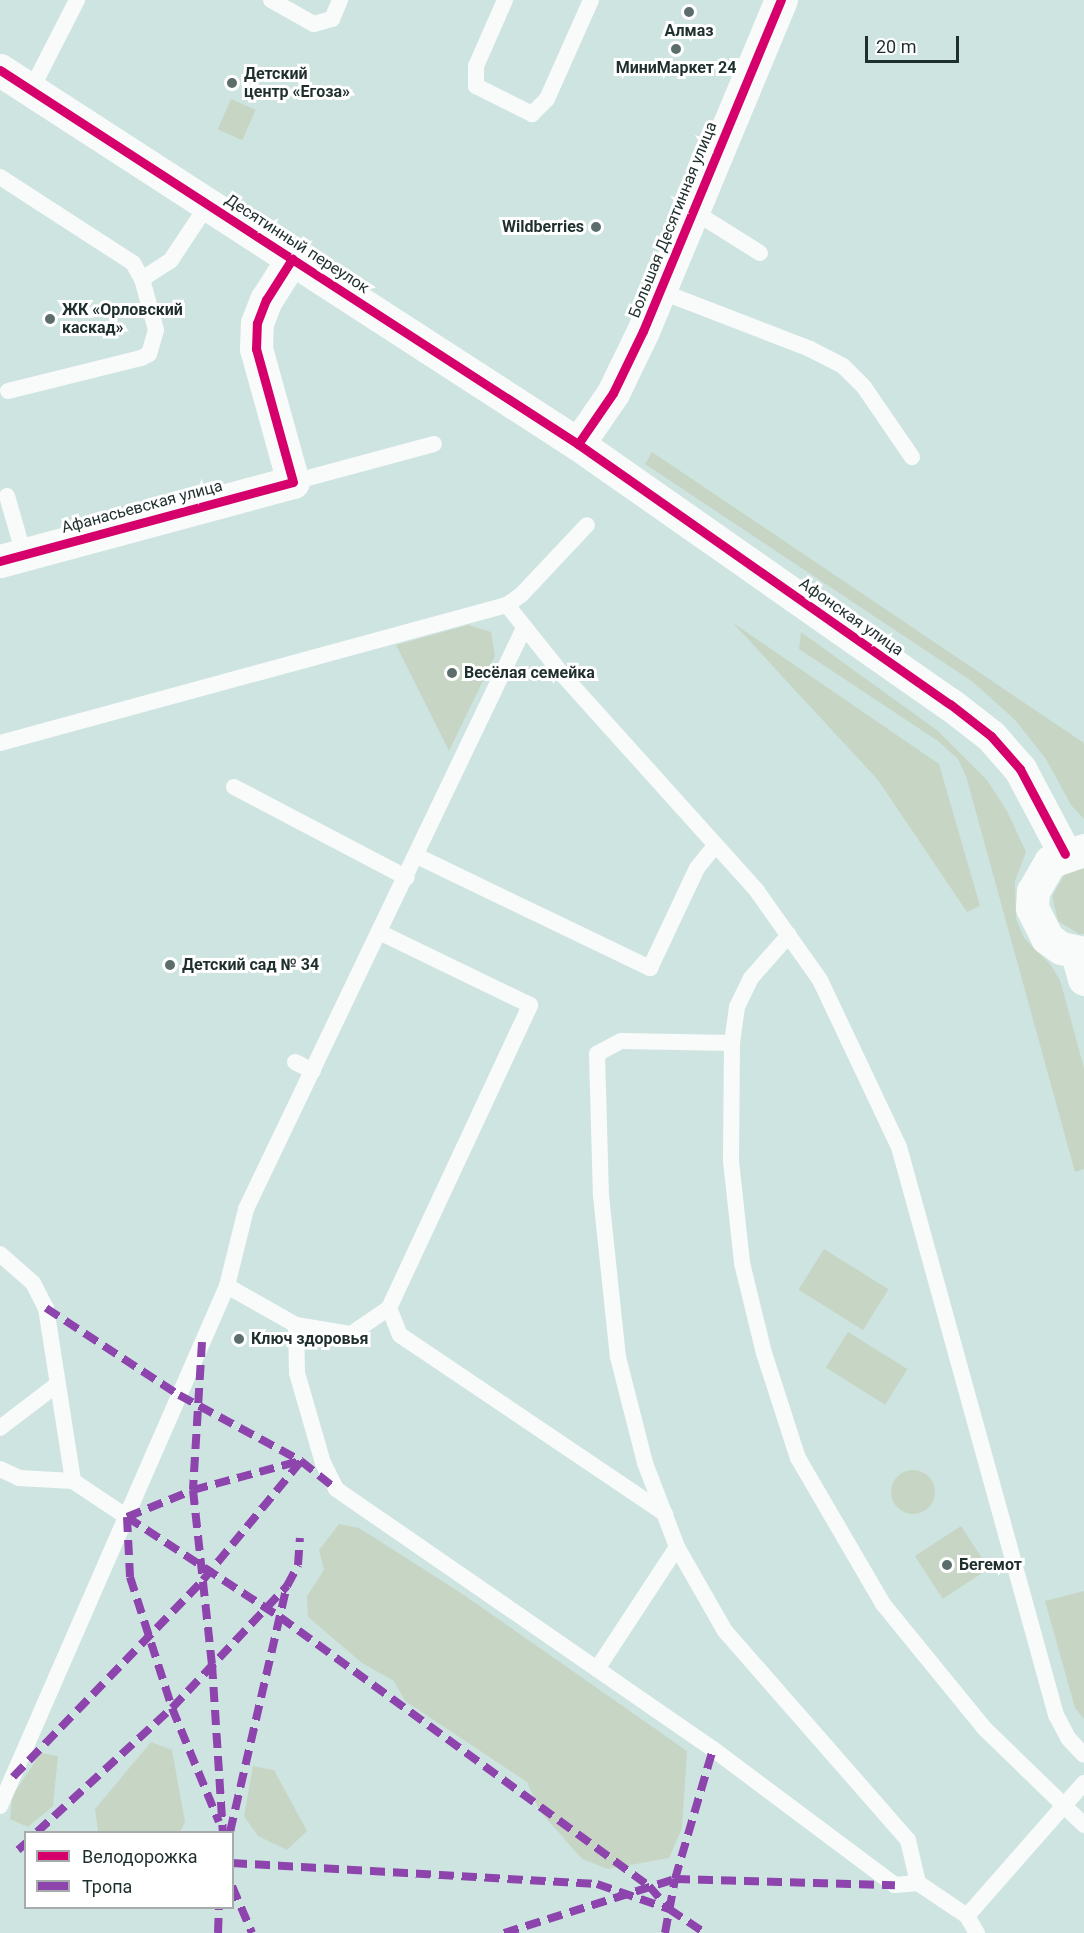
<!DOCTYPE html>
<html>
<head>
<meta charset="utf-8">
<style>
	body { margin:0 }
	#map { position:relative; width:1084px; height:1933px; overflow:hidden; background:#cee4e1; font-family:Roboto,sans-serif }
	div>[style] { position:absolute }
	.green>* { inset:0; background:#c7d6c4; transform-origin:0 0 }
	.round { border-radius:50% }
	.lane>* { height:16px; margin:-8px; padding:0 8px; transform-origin:8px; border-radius:8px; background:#f8fbfa }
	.street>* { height:33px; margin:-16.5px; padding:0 16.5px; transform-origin:16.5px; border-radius:16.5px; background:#f8fbfa }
	.secondary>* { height:33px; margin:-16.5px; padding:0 16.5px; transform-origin:16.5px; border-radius:16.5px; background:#f8fbfa }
	.quiet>* { height:8px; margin-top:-4px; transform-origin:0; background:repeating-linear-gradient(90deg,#8e44ad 0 15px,transparent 0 23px) }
	.cycleway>* { height:9px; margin:-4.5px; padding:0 4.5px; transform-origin:4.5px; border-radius:4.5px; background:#d6006c }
	.dots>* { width:16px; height:16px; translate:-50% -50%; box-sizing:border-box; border:3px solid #fff; border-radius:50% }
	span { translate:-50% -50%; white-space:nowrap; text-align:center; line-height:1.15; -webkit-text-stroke:6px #fff; paint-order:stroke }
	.poi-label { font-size:16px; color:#1f2f2d; font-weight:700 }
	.left { translate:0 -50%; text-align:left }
	.right { translate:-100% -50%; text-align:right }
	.street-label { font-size:16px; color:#1f2f2d }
	.legend { position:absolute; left:24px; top:1831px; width:210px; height:78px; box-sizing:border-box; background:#fff; border:2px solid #a5acab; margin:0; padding:8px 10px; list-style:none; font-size:18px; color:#1f2f2d }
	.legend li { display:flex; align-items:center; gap:12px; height:30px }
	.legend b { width:30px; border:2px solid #a5acab }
	.scale { position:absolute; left:865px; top:36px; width:94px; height:27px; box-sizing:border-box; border:3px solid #1f2f2d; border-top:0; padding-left:8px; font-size:18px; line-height:21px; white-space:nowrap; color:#1f2f2d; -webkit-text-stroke:4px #fff; paint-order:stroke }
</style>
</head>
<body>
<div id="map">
	<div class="green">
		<i style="left:231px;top:99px;width:27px;height:33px;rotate:24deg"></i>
		<i style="clip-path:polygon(652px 452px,1084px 743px,1084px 819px,1071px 805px,1046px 759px,1015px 720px,973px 682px,645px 464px)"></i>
		<i style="clip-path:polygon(733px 623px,939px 764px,980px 906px,967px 912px,878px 780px)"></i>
		<i style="clip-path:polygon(468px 625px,491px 632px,495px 656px,449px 751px,396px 645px)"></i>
		<i style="clip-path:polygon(801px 632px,938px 731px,987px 780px,1007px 811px,1026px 852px,1015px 881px,1016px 919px,1024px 938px,1050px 964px,1060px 980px,1084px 1068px,1084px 1169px,1075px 1172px,966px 776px,958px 759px,938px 741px,799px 649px)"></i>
		<i style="clip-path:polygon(1084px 868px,1084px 934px,1079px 934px,1058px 921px,1052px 896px,1065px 874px)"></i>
		<i style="left:824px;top:1249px;width:76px;height:48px;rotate:32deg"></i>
		<i style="left:848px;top:1332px;width:70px;height:42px;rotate:32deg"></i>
		<i class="round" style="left:891px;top:1470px;width:44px;height:44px"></i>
		<i style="clip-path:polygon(339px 1524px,359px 1528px,461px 1593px,687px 1751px,682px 1828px,669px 1858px,608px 1869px,582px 1859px,539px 1810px,527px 1782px,405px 1701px,394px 1681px,362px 1663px,308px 1617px,307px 1596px,324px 1570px,319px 1550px)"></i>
		<i style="left:961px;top:1526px;width:51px;height:55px;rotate:57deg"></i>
		<i style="clip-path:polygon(1084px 1591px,1084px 1719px,1075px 1708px,1045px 1601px)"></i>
		<i style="clip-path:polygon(151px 1742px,172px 1750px,185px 1822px,180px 1832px,98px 1832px,95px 1809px)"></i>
		<i style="clip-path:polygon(41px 1753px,58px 1756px,53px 1806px,28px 1827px,10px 1819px,12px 1796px)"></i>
		<i style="clip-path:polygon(253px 1766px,274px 1770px,307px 1831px,287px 1850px,258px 1836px,244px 1816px)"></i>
	</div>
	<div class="lane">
		<i style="left:271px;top:0;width:49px;rotate:29.2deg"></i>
		<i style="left:314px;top:24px;width:19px;rotate:-16deg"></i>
		<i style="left:332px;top:19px;width:21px;rotate:-67deg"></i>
		<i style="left:505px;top:0;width:72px;rotate:113.7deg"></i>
		<i style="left:476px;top:66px;width:20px;rotate:90deg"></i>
		<i style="left:476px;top:86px;width:63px;rotate:26.6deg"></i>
		<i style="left:532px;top:114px;width:21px;rotate:-45deg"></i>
		<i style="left:547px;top:99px;width:108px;rotate:-66deg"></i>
		<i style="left:31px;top:90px;width:101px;rotate:-62.9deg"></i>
		<i style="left:0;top:177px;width:158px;rotate:32.9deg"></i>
		<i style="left:133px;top:263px;width:18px;rotate:61deg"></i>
		<i style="left:142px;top:279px;width:53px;rotate:74.6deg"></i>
		<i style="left:156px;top:330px;width:25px;rotate:106deg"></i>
		<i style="left:149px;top:354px;width:9px;rotate:153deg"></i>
		<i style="left:141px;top:358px;width:137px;rotate:166.1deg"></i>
		<i style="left:693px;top:211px;width:79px;rotate:32.1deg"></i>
		<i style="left:142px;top:279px;width:35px;rotate:-33deg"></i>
		<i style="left:171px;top:260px;width:67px;rotate:-56.5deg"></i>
		<i style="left:660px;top:291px;width:161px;rotate:21.1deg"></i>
		<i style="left:810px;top:349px;width:37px;rotate:27deg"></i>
		<i style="left:843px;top:366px;width:30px;rotate:45deg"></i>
		<i style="left:864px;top:387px;width:85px;rotate:55.6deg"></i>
		<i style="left:293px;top:482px;width:146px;rotate:-15.1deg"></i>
		<i style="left:7px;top:496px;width:61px;rotate:73.9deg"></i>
		<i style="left:507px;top:605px;width:87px;rotate:51.5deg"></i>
		<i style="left:561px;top:673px;width:293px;rotate:48deg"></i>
		<i style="left:757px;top:891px;width:109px;rotate:54.7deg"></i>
		<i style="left:820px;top:980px;width:185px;rotate:64.7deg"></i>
		<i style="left:899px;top:1147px;width:589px;rotate:74.55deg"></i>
		<i style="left:1056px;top:1715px;width:26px;rotate:62deg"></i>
		<i style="left:1068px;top:1738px;width:23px;rotate:47deg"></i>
		<i style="left:0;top:743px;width:525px;rotate:-15.23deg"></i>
		<i style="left:507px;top:605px;width:17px;rotate:-36deg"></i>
		<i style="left:521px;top:595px;width:96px;rotate:-46.7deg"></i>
		<i style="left:234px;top:787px;width:195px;rotate:27.7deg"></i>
		<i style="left:417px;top:856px;width:259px;rotate:25.7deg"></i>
		<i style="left:650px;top:968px;width:110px;rotate:-64.8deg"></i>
		<i style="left:697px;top:868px;width:28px;rotate:-51deg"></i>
		<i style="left:789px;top:935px;width:57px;rotate:131.5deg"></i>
		<i style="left:751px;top:978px;width:32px;rotate:116deg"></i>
		<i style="left:737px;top:1007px;width:36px;rotate:98deg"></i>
		<i style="left:732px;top:1043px;width:111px;rotate:-179deg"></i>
		<i style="left:621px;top:1041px;width:27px;rotate:152deg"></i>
		<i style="left:597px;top:1054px;width:142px;rotate:88.4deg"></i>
		<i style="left:601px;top:1196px;width:162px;rotate:84deg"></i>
		<i style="left:618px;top:1357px;width:109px;rotate:75.7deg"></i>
		<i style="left:645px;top:1463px;width:90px;rotate:69.1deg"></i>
		<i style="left:677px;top:1547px;width:97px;rotate:60.3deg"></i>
		<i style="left:725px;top:1631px;width:278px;rotate:48.8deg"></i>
		<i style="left:908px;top:1840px;width:44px;rotate:76.9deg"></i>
		<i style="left:732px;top:1043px;width:118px;rotate:90.5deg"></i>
		<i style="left:731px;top:1161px;width:103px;rotate:83.8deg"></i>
		<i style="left:742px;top:1263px;width:93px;rotate:76.3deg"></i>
		<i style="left:764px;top:1353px;width:110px;rotate:72.1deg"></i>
		<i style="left:798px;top:1458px;width:169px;rotate:59.8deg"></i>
		<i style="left:883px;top:1604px;width:161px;rotate:50.8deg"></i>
		<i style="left:985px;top:1729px;width:138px;rotate:44.1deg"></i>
		<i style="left:295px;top:1062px;width:20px;rotate:27deg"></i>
		<i style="left:0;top:1254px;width:44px;rotate:41.3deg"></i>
		<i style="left:33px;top:1283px;width:28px;rotate:63deg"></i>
		<i style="left:46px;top:1308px;width:175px;rotate:81.1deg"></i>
		<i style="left:227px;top:1286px;width:79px;rotate:29.5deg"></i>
		<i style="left:296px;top:1325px;width:56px;rotate:9.3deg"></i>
		<i style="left:351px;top:1334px;width:46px;rotate:-34.4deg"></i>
		<i style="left:389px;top:1308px;width:334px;rotate:-65deg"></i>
		<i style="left:530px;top:1005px;width:168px;rotate:-154.2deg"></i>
		<i style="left:389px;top:1308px;width:29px;rotate:68deg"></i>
		<i style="left:400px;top:1335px;width:320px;rotate:34deg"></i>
		<i style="left:296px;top:1325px;width:48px;rotate:88.8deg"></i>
		<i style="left:297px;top:1373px;width:94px;rotate:73.9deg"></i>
		<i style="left:323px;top:1463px;width:29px;rotate:63deg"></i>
		<i style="left:336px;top:1489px;width:458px;rotate:34.6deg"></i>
		<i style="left:713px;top:1749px;width:227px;rotate:36.8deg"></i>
		<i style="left:895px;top:1885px;width:23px;rotate:-5deg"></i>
		<i style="left:918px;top:1883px;width:59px;rotate:34deg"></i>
		<i style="left:967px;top:1916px;width:20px;rotate:60deg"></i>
		<i style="left:0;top:1428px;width:69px;rotate:-37.4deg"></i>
		<i style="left:0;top:1469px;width:21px;rotate:25deg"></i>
		<i style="left:19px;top:1478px;width:54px;rotate:3.2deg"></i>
		<i style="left:73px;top:1481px;width:65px;rotate:33.7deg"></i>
		<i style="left:597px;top:1669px;width:146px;rotate:-56.7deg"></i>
		<i style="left:0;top:1806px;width:567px;rotate:-66.42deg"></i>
		<i style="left:227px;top:1286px;width:79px;rotate:-76.1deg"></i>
		<i style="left:246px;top:1209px;width:642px;rotate:-64.43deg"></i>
		<i style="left:967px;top:1916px;width:177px;rotate:-48.7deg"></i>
	</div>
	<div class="street">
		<i style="left:0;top:561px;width:303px;rotate:-15.1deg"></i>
		<i style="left:293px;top:482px;width:138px;rotate:-105.5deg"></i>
		<i style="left:256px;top:349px;width:26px;rotate:-88deg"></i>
		<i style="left:257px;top:323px;width:25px;rotate:-69deg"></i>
		<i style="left:266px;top:300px;width:49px;rotate:-57.6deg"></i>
	</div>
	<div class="secondary">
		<i style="left:0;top:70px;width:688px;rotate:32.91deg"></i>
		<i style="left:578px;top:444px;width:454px;rotate:35deg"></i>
		<i style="left:950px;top:704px;width:52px;rotate:38deg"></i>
		<i style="left:991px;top:736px;width:44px;rotate:48.7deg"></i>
		<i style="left:1020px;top:769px;width:96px;rotate:62.1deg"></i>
		<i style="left:578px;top:444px;width:62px;rotate:-55.5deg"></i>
		<i style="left:613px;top:393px;width:69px;rotate:-64.2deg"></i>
		<i style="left:643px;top:331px;width:359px;rotate:-67.4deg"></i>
		<i style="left:1084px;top:850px;width:36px;rotate:161deg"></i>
		<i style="left:1050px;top:862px;width:34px;rotate:120deg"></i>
		<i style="left:1033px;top:891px;width:17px;rotate:93deg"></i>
		<i style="left:1032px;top:908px;width:34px;rotate:63deg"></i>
		<i style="left:1047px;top:938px;width:17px;rotate:36deg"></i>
		<i style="left:1061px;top:948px;width:24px;rotate:12deg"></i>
		<i style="left:1077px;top:953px;width:27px;rotate:75deg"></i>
	</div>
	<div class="quiet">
		<i style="left:46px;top:1308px;width:159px;rotate:33.2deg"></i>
		<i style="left:179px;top:1395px;width:139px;rotate:28.4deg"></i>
		<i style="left:301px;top:1461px;width:45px;rotate:38.7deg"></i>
		<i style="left:202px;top:1342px;width:148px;rotate:93.5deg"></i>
		<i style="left:193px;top:1490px;width:175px;rotate:83.8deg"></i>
		<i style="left:212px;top:1664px;width:168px;rotate:86.3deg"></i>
		<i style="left:127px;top:1517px;width:183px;rotate:33.2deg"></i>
		<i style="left:280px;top:1617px;width:457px;rotate:36.1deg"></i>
		<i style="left:649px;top:1886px;width:30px;rotate:49deg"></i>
		<i style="left:127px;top:1517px;width:60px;rotate:87.1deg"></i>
		<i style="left:130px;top:1577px;width:138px;rotate:72.2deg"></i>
		<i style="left:172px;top:1708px;width:123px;rotate:67.6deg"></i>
		<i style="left:127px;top:1517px;width:71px;rotate:-22.2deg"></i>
		<i style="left:193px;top:1490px;width:111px;rotate:-15.2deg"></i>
		<i style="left:13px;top:1777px;width:274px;rotate:-46deg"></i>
		<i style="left:203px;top:1580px;width:154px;rotate:-50.5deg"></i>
		<i style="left:37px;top:1832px;width:183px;rotate:-42.6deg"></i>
		<i style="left:172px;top:1708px;width:168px;rotate:-46.7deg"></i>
		<i style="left:287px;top:1586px;width:24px;rotate:-62deg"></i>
		<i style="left:298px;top:1565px;width:27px;rotate:-86deg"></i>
		<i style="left:230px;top:1832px;width:253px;rotate:-77deg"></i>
		<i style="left:18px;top:1850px;width:11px;rotate:-41deg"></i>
		<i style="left:232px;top:1863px;width:366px;rotate:3.3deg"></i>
		<i style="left:597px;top:1884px;width:76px;rotate:19.1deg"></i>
		<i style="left:669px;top:1909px;width:43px;rotate:33.7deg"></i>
		<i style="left:232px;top:1886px;width:51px;rotate:66.9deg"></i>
		<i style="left:218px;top:1933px;width:25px;rotate:-88deg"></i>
		<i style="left:504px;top:1933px;width:179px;rotate:-17.5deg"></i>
		<i style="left:675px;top:1879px;width:220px;rotate:1.6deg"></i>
		<i style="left:665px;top:1933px;width:55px;rotate:-79.5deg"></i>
		<i style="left:675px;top:1879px;width:135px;rotate:-73.7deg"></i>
	</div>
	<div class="cycleway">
		<i style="left:0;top:70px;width:688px;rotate:32.91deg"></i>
		<i style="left:578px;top:444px;width:454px;rotate:35deg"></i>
		<i style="left:950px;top:704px;width:52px;rotate:38deg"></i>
		<i style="left:991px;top:736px;width:44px;rotate:48.7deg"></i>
		<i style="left:1020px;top:769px;width:96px;rotate:62.1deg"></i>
		<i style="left:578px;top:444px;width:62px;rotate:-55.5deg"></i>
		<i style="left:613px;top:393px;width:69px;rotate:-64.2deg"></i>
		<i style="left:643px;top:331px;width:359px;rotate:-67.4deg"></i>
		<i style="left:0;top:561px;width:303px;rotate:-15.1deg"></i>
		<i style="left:293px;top:482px;width:138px;rotate:-105.5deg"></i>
		<i style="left:256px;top:349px;width:26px;rotate:-88deg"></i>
		<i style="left:257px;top:323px;width:25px;rotate:-69deg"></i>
		<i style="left:266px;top:300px;width:49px;rotate:-57.6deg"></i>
	</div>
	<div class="dots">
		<i style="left:689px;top:12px;background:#5c6e6c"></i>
		<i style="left:676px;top:49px;background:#5c6e6c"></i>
		<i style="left:232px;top:83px;background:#5c6e6c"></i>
		<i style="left:596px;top:227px;background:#5c6e6c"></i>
		<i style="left:50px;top:319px;background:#5c6e6c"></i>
		<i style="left:452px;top:673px;background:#5c6e6c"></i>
		<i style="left:170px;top:965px;background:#5c6e6c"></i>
		<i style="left:239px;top:1339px;background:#5c6e6c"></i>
		<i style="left:947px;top:1565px;background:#5c6e6c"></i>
	</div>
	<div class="poi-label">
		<span style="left:689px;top:31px">Алмаз</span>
		<span style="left:676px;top:68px">МиниМаркет 24</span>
		<span class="left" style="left:244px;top:83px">Детский<br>центр «Егоза»</span>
		<span class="right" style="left:584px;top:227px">Wildberries</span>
		<span class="left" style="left:62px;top:319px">ЖК «Орловский<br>каскад»</span>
		<span class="left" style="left:464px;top:673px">Весёлая семейка</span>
		<span class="left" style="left:182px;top:965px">Детский сад № 34</span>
		<span class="left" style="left:251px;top:1339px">Ключ здоровья</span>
		<span class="left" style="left:959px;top:1565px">Бегемот</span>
	</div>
	<div class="street-label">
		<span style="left:673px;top:220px;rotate:-68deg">Большая Десятинная улица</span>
		<span style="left:297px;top:244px;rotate:33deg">Десятинный переулок</span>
		<span style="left:142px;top:507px;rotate:-15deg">Афанасьевская улица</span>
		<span style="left:851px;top:617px;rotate:35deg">Афонская улица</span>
	</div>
	<ul class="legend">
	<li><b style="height:8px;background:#d6006c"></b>Велодорожка</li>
	<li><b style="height:8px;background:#8e44ad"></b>Тропа</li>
	</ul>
	<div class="scale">20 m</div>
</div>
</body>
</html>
